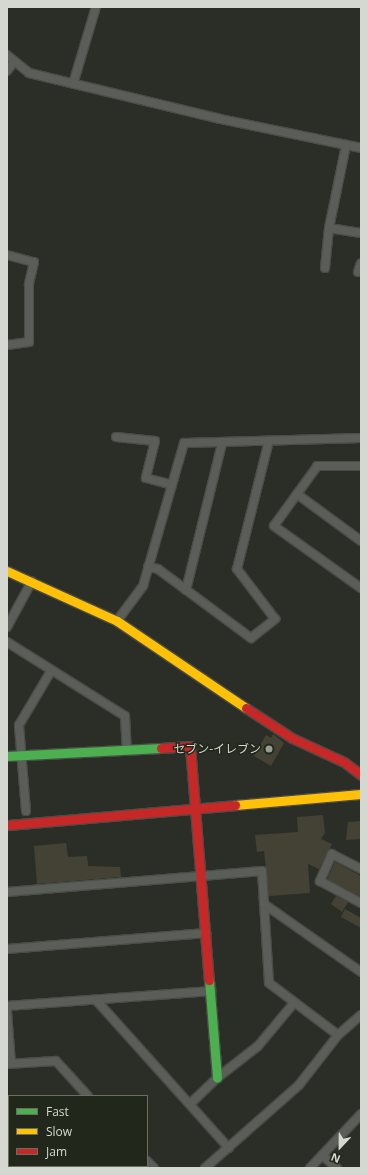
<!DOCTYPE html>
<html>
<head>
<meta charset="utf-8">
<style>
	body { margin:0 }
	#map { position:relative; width:368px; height:1175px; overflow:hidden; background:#2b2e27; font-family:"Open Sans","Noto Sans JP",sans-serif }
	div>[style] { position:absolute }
	.building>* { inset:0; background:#434235 }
	.roads { filter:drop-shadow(1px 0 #4a4c46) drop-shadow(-1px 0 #4a4c46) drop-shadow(0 1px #4a4c46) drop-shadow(0 -1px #4a4c46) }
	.street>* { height:8px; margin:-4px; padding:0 4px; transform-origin:4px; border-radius:4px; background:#5b5d58 }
	.fast>* { height:9px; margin:-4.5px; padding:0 4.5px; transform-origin:4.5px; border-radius:4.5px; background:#4caf50 }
	.slow>* { height:9px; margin:-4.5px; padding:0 4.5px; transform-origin:4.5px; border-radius:4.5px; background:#ffc107 }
	.jam>* { height:9px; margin:-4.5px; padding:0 4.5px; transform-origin:4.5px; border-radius:4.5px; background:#c62828 }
	.dots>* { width:11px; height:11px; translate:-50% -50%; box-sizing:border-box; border:2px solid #21271b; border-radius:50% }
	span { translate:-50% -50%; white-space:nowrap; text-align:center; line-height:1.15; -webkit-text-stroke:3px #21271b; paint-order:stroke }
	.poi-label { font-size:12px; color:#d4d8d0 }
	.right { translate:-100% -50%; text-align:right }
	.frame { position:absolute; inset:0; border:8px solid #d4d8d0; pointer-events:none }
	.legend { position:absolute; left:8px; top:1095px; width:140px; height:72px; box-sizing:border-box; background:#21271b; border:1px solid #696e63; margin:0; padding:5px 7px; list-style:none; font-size:12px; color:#d4d8d0 }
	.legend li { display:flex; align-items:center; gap:8px; height:20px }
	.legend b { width:20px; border:1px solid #696e63 }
	.north { position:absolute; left:320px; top:1127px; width:40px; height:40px; -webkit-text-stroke:3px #21271b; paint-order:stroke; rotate:202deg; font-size:11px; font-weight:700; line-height:16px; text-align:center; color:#d4d8d0 }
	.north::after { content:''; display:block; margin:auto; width:14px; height:18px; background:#d4d8d0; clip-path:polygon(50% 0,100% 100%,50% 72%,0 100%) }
</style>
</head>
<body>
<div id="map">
	<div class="building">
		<i style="clip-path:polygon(273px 734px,284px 743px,271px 766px,254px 756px,266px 735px,271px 738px)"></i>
		<i style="clip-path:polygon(323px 815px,325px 833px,321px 839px,332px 844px,319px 869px,308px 864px,310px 893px,269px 896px,264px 851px,257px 852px,255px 835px,298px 832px,297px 817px)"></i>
		<i style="clip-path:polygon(361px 821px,361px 839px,346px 840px,348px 822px)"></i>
		<i style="clip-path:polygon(66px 843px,68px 857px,87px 856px,88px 866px,120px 867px,121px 877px,37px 884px,34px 846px)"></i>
		<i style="clip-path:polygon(335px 862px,361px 876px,361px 897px,327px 879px)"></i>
		<i style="clip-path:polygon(336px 896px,348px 902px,342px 912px,331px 904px)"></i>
		<i style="clip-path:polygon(345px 909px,361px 918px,361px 928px,341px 917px)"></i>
	</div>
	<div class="roads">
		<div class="street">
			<i style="left:7px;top:55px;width:28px;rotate:39deg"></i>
			<i style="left:29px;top:73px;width:196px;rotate:13.5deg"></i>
			<i style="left:220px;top:119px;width:144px;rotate:11.6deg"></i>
			<i style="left:7px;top:71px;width:11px;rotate:-52deg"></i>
			<i style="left:73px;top:84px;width:80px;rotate:-73.4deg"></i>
			<i style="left:329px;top:228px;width:32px;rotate:9deg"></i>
			<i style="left:7px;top:255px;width:28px;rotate:15deg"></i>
			<i style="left:34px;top:262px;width:23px;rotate:103deg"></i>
			<i style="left:29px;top:284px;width:58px;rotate:90deg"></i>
			<i style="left:29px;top:342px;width:22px;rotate:172deg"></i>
			<i style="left:325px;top:268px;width:40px;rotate:-84.3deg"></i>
			<i style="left:329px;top:228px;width:85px;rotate:-78.4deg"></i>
			<i style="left:358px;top:272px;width:9px;rotate:-72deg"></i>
			<i style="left:116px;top:437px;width:39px;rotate:6deg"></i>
			<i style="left:155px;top:441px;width:38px;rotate:104deg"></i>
			<i style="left:146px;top:478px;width:27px;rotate:15deg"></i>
			<i style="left:297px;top:494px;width:34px;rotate:-54deg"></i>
			<i style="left:317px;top:466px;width:44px"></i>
			<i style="left:361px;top:541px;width:79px;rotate:-143.7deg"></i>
			<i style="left:297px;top:494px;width:39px;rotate:126deg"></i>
			<i style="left:274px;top:526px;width:107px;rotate:35.5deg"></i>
			<i style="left:148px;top:567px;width:10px;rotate:11deg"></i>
			<i style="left:158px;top:569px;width:116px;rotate:36.6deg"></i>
			<i style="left:251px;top:638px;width:31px;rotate:-38deg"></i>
			<i style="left:275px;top:619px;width:63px;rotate:-127.2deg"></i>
			<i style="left:237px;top:569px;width:132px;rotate:-76deg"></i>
			<i style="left:186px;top:590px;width:151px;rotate:-76.2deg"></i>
			<i style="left:117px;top:621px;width:44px;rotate:-53.4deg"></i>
			<i style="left:143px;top:586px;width:149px;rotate:-74deg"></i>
			<i style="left:184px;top:443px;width:177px;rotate:-1.6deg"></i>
			<i style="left:7px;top:627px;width:52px;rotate:-61.5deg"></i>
			<i style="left:7px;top:642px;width:139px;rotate:32.1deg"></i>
			<i style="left:125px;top:716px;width:33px;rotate:87deg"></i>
			<i style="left:26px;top:811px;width:86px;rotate:-94.7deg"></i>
			<i style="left:19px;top:725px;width:63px;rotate:-59.3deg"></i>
			<i style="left:361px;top:869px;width:33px;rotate:-153deg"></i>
			<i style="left:332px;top:854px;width:30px;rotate:114deg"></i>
			<i style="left:320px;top:881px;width:47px;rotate:28.2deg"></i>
			<i style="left:7px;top:892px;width:256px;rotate:-4.7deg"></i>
			<i style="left:262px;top:871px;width:112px;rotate:86.4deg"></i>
			<i style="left:269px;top:983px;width:86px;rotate:37deg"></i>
			<i style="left:264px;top:904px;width:118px;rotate:35deg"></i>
			<i style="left:7px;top:949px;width:200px;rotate:-4.6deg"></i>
			<i style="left:96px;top:1000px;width:199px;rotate:48.1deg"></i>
			<i style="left:7px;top:1006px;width:205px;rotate:-4.2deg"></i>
			<i style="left:7px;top:1011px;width:53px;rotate:85.7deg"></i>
			<i style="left:7px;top:1064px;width:49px;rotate:-3.5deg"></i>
			<i style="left:56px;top:1061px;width:47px;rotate:47.6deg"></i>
			<i style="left:190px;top:1104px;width:37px;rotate:-44deg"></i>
			<i style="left:217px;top:1078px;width:52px;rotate:-38deg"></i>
			<i style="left:258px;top:1046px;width:56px;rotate:-50.1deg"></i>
			<i style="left:323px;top:1156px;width:18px;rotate:41deg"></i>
			<i style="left:147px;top:1161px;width:10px;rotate:45deg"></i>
			<i style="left:137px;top:1168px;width:4px;rotate:-34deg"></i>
			<i style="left:205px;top:1168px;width:125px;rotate:-41.4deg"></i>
			<i style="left:299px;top:1085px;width:63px;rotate:-52deg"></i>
			<i style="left:338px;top:1035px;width:30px;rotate:-41deg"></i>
			<i style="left:310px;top:1168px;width:74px;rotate:-46.6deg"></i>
		</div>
		<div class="fast">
			<i style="left:7px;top:756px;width:154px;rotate:-3deg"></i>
			<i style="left:209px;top:980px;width:98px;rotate:85.3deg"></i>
		</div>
		<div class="slow">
			<i style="left:7px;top:571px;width:121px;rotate:24.4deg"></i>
			<i style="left:117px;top:621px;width:156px;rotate:34deg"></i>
			<i style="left:235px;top:805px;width:126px;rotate:-5deg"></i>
		</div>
		<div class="jam">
			<i style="left:246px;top:708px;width:55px;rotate:33.1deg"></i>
			<i style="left:292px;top:738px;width:57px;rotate:24.8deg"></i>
			<i style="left:344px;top:762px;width:21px;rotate:37deg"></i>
			<i style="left:161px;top:748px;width:29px;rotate:-4deg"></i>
			<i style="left:190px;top:746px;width:235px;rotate:85.4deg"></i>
			<i style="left:7px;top:825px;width:229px;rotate:-5deg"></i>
		</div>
	</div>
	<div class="dots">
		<i style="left:269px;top:749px;background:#999c95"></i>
	</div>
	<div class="poi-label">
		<span class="right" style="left:261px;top:749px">セブン-イレブン</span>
	</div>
	<div class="frame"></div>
	<ul class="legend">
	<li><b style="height:5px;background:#4caf50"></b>Fast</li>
	<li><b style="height:5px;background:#ffc107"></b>Slow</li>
	<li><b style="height:5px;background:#c62828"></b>Jam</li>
	</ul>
	<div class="north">N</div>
</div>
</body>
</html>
